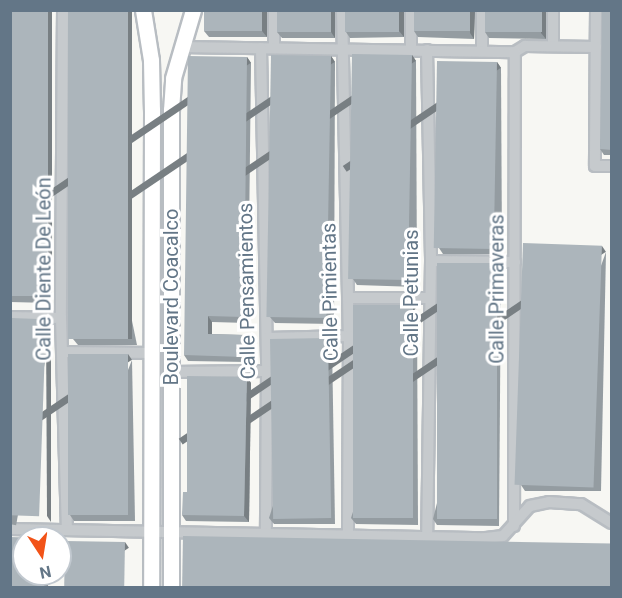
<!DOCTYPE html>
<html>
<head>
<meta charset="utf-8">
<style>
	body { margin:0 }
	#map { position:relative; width:622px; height:598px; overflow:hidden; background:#f7f7f3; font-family:Roboto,sans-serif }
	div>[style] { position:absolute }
	.roads { filter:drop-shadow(2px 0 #b8bdc2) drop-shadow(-2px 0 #b8bdc2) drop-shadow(0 2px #b8bdc2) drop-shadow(0 -2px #b8bdc2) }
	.street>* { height:10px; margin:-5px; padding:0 5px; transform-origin:5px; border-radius:5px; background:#c6cacd }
	.secondary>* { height:15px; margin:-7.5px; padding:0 7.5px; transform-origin:7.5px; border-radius:7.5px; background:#fff }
	.wall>* { inset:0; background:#949ca1; transform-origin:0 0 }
	.shaded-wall>* { inset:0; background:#787f83; transform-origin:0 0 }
	.building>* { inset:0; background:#acb5bb; transform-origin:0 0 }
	span { translate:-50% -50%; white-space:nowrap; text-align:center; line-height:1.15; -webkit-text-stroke:6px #fff; paint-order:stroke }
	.street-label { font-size:20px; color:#637687 }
	.frame { position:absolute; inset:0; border:12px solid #637687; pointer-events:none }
	.north { position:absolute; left:12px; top:526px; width:60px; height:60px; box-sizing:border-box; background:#fff; border:2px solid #c1c8cf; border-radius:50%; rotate:168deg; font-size:16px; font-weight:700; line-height:24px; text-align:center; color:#637687 }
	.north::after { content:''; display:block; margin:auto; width:21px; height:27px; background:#f25318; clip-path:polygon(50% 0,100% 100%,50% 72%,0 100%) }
</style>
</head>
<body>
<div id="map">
	<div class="roads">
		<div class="street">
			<i style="left:63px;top:10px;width:308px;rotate:90.4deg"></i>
			<i style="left:61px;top:318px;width:210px;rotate:88.4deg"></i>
			<i style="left:274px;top:10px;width:38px;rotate:90deg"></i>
			<i style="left:342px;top:10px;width:326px;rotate:88.8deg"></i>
			<i style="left:349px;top:336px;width:198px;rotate:90.3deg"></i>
			<i style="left:411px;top:10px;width:40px;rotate:90deg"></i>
			<i style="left:482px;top:10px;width:40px;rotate:90deg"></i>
			<i style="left:596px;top:10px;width:156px;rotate:90.4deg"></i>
			<i style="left:595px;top:166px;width:17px"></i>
			<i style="left:553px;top:45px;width:35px;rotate:-90deg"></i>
			<i style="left:181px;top:47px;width:334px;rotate:0.9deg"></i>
			<i style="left:515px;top:52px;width:12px;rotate:-31deg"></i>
			<i style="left:525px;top:46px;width:71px;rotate:0.8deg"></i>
			<i style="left:261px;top:48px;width:323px;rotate:88.9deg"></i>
			<i style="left:267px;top:371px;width:163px;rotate:90.4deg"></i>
			<i style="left:427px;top:50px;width:211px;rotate:88.9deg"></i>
			<i style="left:431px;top:261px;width:274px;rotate:90.8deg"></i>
			<i style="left:431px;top:261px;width:84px;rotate:0.7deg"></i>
			<i style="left:348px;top:298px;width:82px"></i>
			<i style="left:10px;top:317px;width:51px;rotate:1.1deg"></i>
			<i style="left:267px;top:338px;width:82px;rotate:-1.4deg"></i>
			<i style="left:62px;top:352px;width:90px;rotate:0.6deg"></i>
			<i style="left:171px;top:372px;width:96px;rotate:-0.6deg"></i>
			<i style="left:514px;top:526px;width:474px;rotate:-89.9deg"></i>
			<i style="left:10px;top:529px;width:476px;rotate:1.1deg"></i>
			<i style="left:486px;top:538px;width:17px;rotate:-7deg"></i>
			<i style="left:503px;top:536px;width:40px;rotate:-48deg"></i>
			<i style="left:530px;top:506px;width:19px;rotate:-12deg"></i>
			<i style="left:549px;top:502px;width:32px;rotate:4deg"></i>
			<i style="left:581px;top:504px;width:36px;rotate:32deg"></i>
		</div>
		<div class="secondary">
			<i style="left:143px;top:10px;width:51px;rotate:80.9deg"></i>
			<i style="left:151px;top:60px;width:50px;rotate:88.9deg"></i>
			<i style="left:152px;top:110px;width:478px;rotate:90.1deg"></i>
			<i style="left:171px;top:588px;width:478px;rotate:-90deg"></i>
			<i style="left:171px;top:110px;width:32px;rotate:-86deg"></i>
			<i style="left:173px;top:78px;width:71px;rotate:-73.6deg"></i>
		</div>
	</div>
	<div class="wall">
		<i style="clip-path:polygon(10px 10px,50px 303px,10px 302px)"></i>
		<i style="clip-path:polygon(68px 10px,137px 345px,78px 345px,73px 339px)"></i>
		<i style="clip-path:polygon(204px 10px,267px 10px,267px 37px,209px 37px,204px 31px)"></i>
		<i style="clip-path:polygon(335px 10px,335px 38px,282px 38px,277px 32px)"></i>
		<i style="clip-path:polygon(345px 10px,404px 10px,404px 37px,350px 38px,346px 32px)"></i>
		<i style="clip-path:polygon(414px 10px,475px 10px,474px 39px,418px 37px,414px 31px)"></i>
		<i style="clip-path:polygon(485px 10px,546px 10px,546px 39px,489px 38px,485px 32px)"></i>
		<i style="clip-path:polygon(612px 10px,612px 155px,604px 155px,600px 149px)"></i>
		<i style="clip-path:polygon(412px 55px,416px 61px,417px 287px,357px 285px,353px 279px)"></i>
		<i style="clip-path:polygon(331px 56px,335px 62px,334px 324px,275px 323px,270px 317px)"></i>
		<i style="clip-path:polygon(247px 57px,251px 63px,248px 323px,212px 322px,212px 334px,244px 335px,248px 341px,248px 362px,188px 361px,184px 355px)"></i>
		<i style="clip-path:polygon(497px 62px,501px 68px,502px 254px,443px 254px,439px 248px)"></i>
		<i style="clip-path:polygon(606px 252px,601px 491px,525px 491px,521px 485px)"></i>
		<i style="clip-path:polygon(497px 263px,501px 269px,499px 526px,437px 525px,433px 519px)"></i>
		<i style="clip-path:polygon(417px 311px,418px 525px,356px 524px,351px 518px)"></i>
		<i style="left:10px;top:318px;width:42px;height:203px;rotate:10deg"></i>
		<i style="clip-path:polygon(328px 338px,332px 344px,335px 524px,274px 524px,269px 518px)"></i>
		<i style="clip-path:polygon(132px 360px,135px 521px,74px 521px,70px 515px)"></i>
		<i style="clip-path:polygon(247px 377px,251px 383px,249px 522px,186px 521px,182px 515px,187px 492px)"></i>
	</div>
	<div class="shaded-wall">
		<i style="left:48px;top:10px;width:4px;height:287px"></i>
		<i style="left:128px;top:10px;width:4px;height:329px"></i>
		<i style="clip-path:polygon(262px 10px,267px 10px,267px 37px,262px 31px)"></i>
		<i style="clip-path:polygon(331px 10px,335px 10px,335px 38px,331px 32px)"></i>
		<i style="clip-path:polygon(399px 10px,404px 10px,404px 37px,399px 31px)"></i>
		<i style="clip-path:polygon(470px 10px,475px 10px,474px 39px,470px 33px)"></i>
		<i style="clip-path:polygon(542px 10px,546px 10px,546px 39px,541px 33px)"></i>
		<i style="left:412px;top:55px;width:7px;height:226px;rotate:56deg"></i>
		<i style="left:331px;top:56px;width:7px;height:262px;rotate:56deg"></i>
		<i style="left:247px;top:57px;width:7px;height:260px;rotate:56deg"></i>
		<i style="left:497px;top:62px;width:7px;height:186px;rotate:56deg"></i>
		<i style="left:602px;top:246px;width:7px;height:240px;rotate:56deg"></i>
		<i style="left:497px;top:263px;width:7px;height:257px;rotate:56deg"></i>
		<i style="left:413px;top:305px;width:7px;height:214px;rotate:56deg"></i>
		<i style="clip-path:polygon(208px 316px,212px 322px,212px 340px,208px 334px)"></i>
		<i style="clip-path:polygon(46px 319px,51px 325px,51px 522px,47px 516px)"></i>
		<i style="clip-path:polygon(244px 335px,248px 341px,248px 362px,244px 357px)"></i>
		<i style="left:328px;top:338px;width:7px;height:180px;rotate:56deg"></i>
		<i style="left:128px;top:354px;width:7px;height:161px;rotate:56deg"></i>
		<i style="clip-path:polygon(247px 377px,251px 383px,249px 522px,244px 516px)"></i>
		<i style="left:125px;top:542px;width:7px;height:46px;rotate:56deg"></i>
		<i style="left:44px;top:574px;width:4px;height:14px"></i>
	</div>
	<div class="building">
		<i style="left:10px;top:10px;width:38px;height:286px"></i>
		<i style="left:68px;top:10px;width:60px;height:329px"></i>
		<i style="left:204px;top:10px;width:58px;height:21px"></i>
		<i style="left:277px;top:10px;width:54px;height:22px"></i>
		<i style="left:345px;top:10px;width:54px;height:22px"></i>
		<i style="left:414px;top:10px;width:56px;height:21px"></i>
		<i style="left:485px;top:10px;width:57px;height:22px"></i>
		<i style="clip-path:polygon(602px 10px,612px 10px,612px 150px,600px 149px)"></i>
		<i style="left:352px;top:54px;width:60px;height:225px;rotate:1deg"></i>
		<i style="left:271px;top:55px;width:60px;height:262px;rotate:1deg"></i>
		<i style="clip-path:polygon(188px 56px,247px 57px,244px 317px,208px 316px,208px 334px,244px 335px,244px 357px,184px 355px)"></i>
		<i style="left:437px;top:61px;width:60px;height:187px;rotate:1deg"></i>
		<i style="left:523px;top:243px;width:79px;height:242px;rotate:2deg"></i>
		<i style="left:437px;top:263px;width:60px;height:256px"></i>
		<i style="left:353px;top:305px;width:60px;height:213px"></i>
		<i style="left:10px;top:318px;width:36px;height:197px;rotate:2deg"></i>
		<i style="left:328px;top:338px;width:180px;height:58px;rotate:89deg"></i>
		<i style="left:68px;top:354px;width:60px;height:161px"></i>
		<i style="clip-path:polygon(187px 376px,247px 377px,244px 516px,182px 515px,183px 492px,187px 492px)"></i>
		<i style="left:183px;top:536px;width:429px;height:52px;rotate:1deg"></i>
		<i style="clip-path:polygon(10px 537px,44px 538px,24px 538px,24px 574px,44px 574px,44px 588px,10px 588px)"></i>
		<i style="left:65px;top:541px;width:60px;height:47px;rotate:1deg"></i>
	</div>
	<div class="street-label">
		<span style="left:44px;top:269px;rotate:-90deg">Calle Diente De León</span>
		<span style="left:497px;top:289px;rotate:-90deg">Calle Primaveras</span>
		<span style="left:247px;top:291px;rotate:-91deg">Calle Pensamientos</span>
		<span style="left:330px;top:292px;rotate:-91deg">Calle Pimientas</span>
		<span style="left:411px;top:293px;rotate:-90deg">Calle Petunias</span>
		<span style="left:171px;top:297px;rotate:-90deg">Boulevard Coacalco</span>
	</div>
	<div class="frame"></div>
	<div class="north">N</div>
</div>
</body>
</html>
